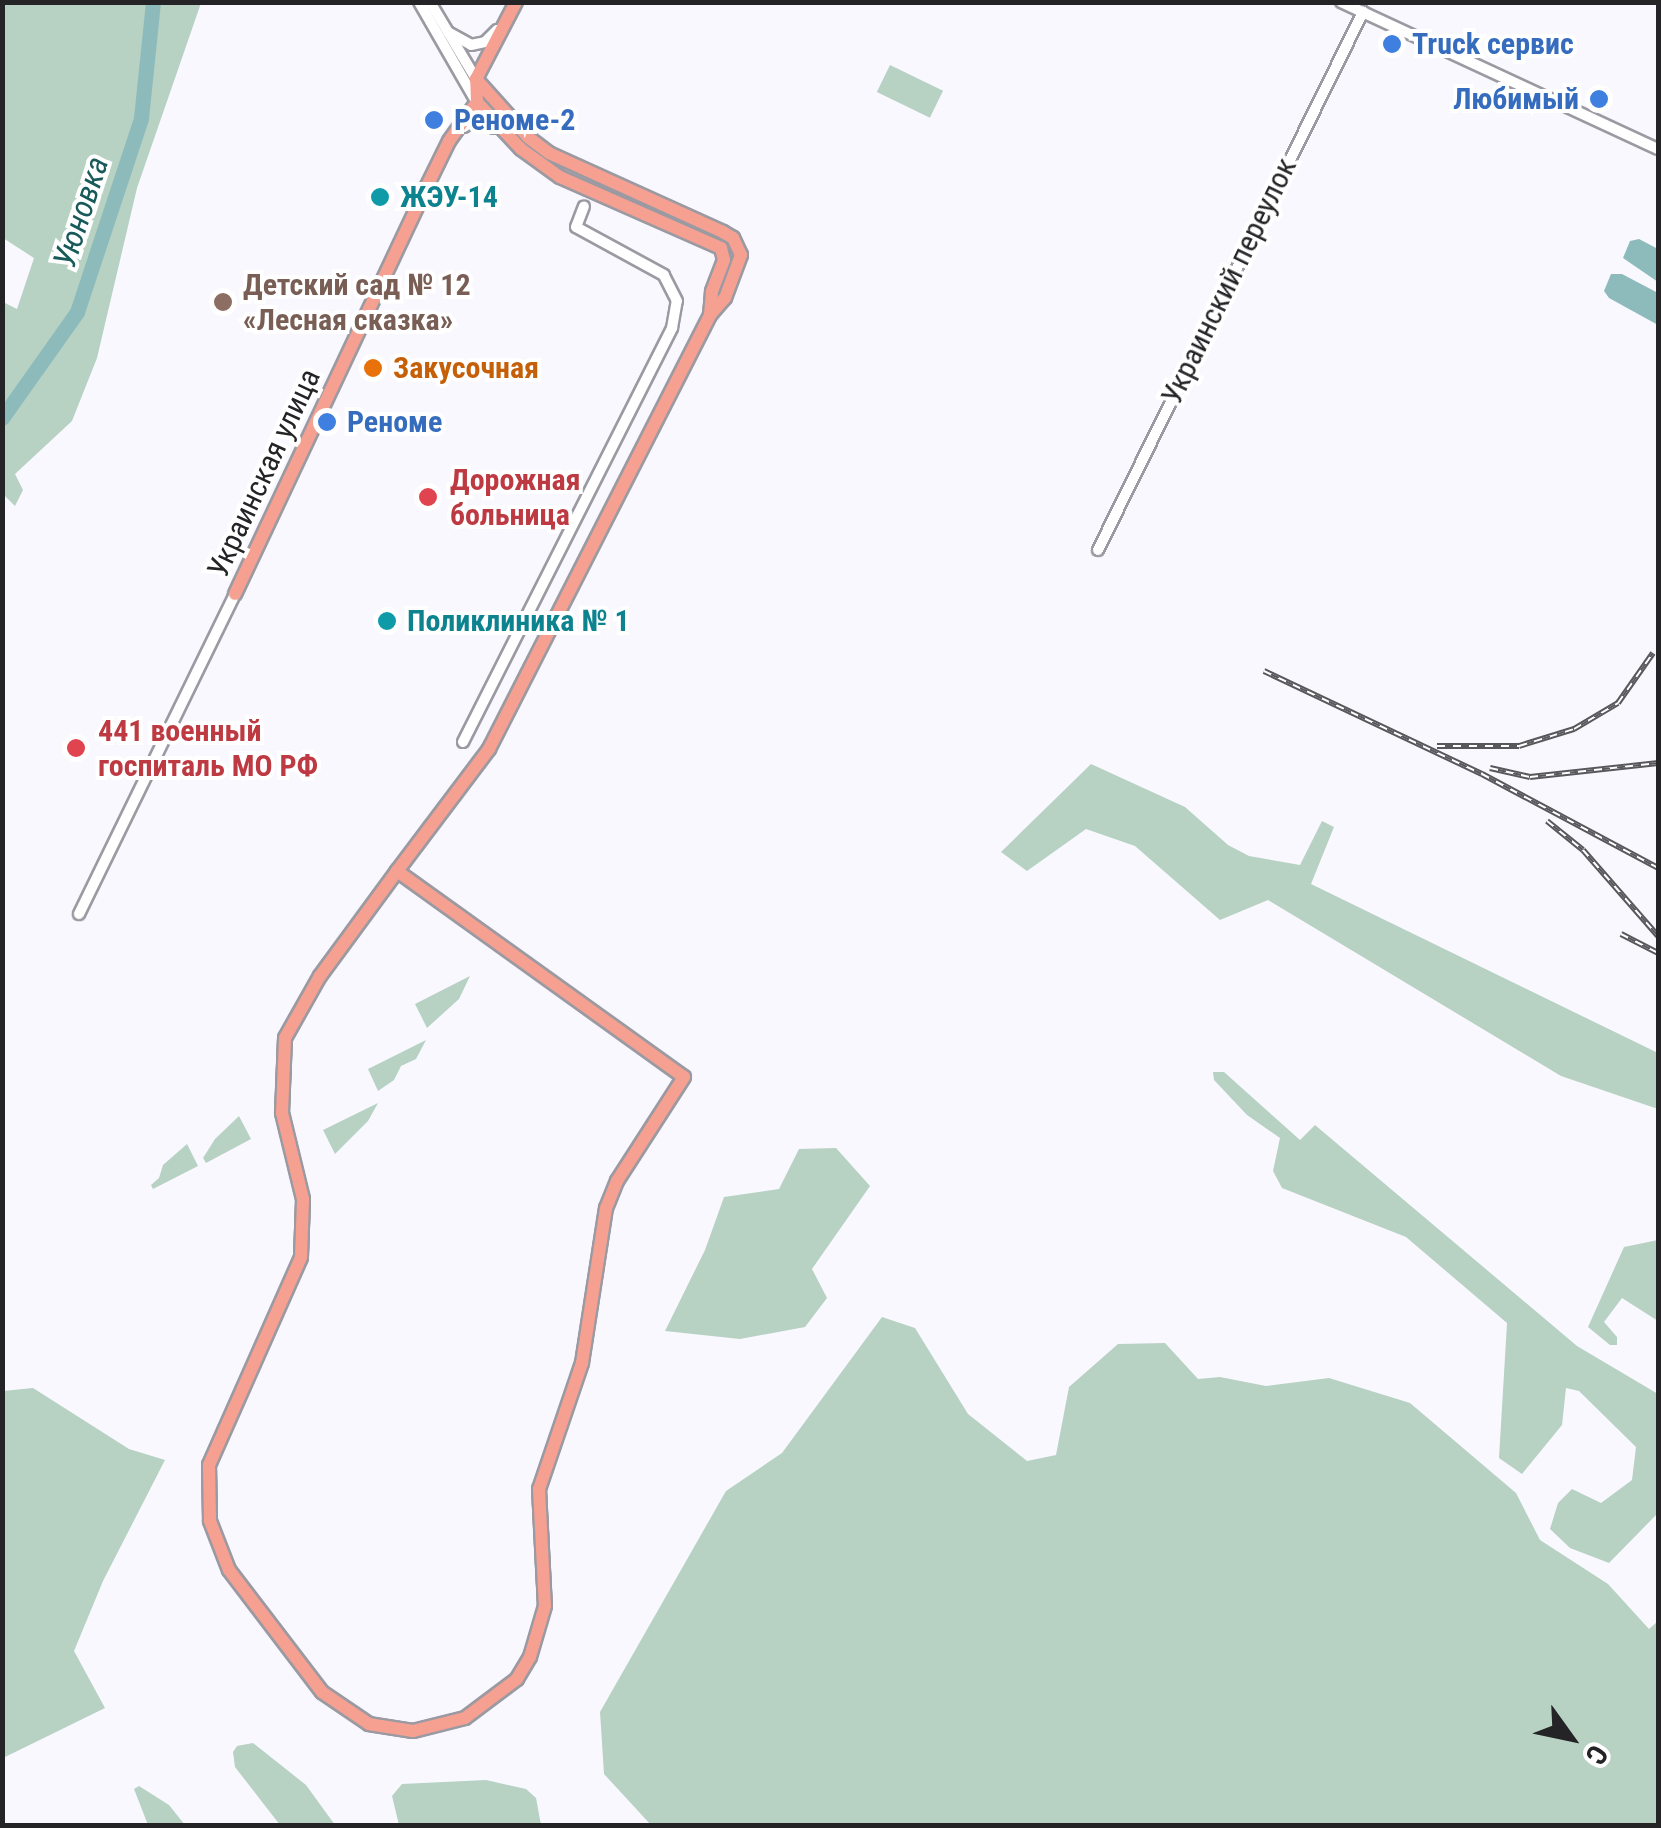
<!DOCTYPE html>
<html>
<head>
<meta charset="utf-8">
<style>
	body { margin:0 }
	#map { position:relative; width:1661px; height:1828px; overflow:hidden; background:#f9f8ff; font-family:"Roboto Condensed",sans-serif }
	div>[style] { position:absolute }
	.green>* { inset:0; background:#b7d1c3; transform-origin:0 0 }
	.water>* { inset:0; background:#8dbbbc }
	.river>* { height:15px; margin:-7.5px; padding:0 7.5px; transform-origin:7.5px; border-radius:7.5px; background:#8dbbbc }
	.roads { filter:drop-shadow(2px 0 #9b9aa2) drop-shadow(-2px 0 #9b9aa2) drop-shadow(0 2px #9b9aa2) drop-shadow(0 -2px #9b9aa2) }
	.minor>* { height:10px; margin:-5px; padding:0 5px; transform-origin:5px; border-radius:5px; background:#fff }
	.major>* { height:12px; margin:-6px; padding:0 6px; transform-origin:6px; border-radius:6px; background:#f5a091 }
	.rail>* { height:6px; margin-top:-3px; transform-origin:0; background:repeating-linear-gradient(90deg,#fff 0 8px,#58585c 0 16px); box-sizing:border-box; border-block:2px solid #58585c }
	.dots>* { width:28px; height:28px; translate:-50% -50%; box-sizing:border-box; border:5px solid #fff; border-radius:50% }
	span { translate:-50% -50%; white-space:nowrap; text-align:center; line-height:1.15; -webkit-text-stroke:8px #fff; paint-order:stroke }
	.shop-label { font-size:30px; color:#366cbe; font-weight:700 }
	.left { translate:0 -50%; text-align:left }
	.right { translate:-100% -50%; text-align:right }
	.culture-label { font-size:30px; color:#0d838f; font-weight:700 }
	.street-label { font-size:30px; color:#242427 }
	.education-label { font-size:30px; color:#785e54; font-weight:700 }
	.food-label { font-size:30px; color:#c56008; font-weight:700 }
	.health-label { font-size:30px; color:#be3a42; font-weight:700 }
	.water-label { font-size:32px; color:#18595a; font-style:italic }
	.frame { position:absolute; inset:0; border:5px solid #242427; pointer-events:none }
	.north { position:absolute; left:1521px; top:1688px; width:100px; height:100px; -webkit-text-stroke:8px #fff; paint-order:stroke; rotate:123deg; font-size:28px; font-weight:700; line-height:40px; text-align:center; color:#242427 }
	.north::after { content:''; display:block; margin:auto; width:35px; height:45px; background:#242427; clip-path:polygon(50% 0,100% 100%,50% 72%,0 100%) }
</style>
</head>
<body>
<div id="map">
	<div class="green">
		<i style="clip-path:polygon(3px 2px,201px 3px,137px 188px,97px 358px,72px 421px,15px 474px,23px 490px,15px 506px,3px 494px,3px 302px,17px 309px,34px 258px,3px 238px)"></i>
		<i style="left:890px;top:65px;width:59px;height:30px;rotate:26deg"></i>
		<i style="clip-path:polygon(514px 131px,563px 169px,700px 226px,698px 230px,561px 172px,528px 148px)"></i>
		<i style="clip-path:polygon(1091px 764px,1185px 807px,1228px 845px,1249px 856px,1300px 865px,1322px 821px,1334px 827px,1311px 884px,1658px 1053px,1658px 1109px,1561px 1076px,1268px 900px,1220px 920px,1135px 846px,1086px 829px,1027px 871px,1001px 852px)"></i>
		<i style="clip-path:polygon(470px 976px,459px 999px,427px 1028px,415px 1004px)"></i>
		<i style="clip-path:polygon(426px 1040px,416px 1059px,401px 1066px,394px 1080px,378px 1091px,368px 1069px)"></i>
		<i style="clip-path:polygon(1213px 1072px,1224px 1072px,1300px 1140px,1315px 1125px,1577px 1346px,1658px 1394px,1658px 1513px,1609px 1563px,1570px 1548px,1550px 1529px,1558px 1503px,1572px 1489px,1601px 1503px,1632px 1480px,1636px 1447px,1579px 1391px,1566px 1388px,1562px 1425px,1522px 1474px,1499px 1458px,1507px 1323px,1406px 1237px,1282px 1188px,1273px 1171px,1280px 1138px,1247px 1115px,1214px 1080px)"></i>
		<i style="clip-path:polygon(378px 1103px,368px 1121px,335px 1154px,323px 1130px)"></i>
		<i style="clip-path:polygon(239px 1116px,251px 1139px,206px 1163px,203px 1158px,215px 1139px)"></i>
		<i style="clip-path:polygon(187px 1144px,198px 1166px,153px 1189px,151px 1185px,159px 1178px,163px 1165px)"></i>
		<i style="clip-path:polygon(836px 1148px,870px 1186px,812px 1269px,827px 1298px,805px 1327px,740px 1339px,665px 1331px,705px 1250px,724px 1197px,779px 1189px,799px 1149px)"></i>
		<i style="clip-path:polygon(1658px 1240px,1658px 1321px,1622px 1298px,1604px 1322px,1617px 1337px,1617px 1345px,1610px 1345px,1588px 1327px,1624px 1247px)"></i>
		<i style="clip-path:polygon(882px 1317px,915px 1328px,968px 1414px,1027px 1461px,1056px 1455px,1069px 1387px,1118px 1344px,1165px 1343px,1198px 1379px,1220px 1377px,1266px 1386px,1329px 1378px,1410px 1403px,1516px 1493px,1540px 1540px,1608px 1584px,1649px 1629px,1658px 1621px,1658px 1825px,651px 1825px,604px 1774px,600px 1712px,726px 1491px,782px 1453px)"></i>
		<i style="clip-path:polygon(33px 1388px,129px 1449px,165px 1460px,103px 1581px,74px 1651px,105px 1708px,3px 1758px,3px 1391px)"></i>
		<i style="clip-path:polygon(253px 1743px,306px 1785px,335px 1825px,280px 1825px,235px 1767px,233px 1752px,237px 1746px)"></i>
		<i style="clip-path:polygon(486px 1780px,526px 1789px,536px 1798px,541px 1825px,399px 1825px,392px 1796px,402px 1784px)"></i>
		<i style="clip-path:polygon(139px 1786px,169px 1805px,185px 1825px,148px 1825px,134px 1789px)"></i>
	</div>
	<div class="water">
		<i style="clip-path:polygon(1639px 239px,1658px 249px,1658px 282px,1623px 258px,1630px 241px)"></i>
		<i style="clip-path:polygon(1611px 274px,1622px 274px,1658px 293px,1658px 325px,1609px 298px,1604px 291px)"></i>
	</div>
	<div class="river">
		<i style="left:2px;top:418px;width:130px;rotate:-54.7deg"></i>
		<i style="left:77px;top:312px;width:204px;rotate:-71.7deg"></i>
		<i style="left:141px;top:118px;width:117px;rotate:-84.1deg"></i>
	</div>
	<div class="roads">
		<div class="minor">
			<i style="left:419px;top:2px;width:114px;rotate:60.1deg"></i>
			<i style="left:430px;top:2px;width:90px;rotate:59.1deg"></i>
			<i style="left:1341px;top:2px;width:349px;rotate:24.9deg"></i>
			<i style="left:448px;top:32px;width:26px;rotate:29deg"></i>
			<i style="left:471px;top:45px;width:14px;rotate:-12deg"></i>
			<i style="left:485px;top:42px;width:17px;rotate:-45deg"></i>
			<i style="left:464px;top:127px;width:17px;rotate:-36deg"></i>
			<i style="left:478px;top:117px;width:19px;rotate:35deg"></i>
			<i style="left:1098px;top:550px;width:600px;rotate:-63.78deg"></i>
			<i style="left:463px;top:742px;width:464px;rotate:-63.2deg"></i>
			<i style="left:672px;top:328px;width:27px;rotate:-80deg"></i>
			<i style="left:677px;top:301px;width:29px;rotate:-117deg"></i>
			<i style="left:664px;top:275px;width:100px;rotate:-151.4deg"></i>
			<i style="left:576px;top:227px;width:22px;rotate:-69deg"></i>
			<i style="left:79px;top:914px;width:356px;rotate:-64deg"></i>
		</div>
		<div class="major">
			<i style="left:477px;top:102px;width:64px;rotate:46.9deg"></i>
			<i style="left:521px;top:149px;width:48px;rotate:35.7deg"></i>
			<i style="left:560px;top:177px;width:176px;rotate:23.8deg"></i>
			<i style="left:721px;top:248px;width:12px;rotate:76deg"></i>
			<i style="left:724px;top:260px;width:34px;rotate:111deg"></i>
			<i style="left:712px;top:292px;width:21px;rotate:95deg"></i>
			<i style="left:235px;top:594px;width:449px;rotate:-64.8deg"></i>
			<i style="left:426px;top:188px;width:52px;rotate:-63.9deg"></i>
			<i style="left:449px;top:141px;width:48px;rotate:-54.3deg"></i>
			<i style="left:477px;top:102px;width:23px;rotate:-92deg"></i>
			<i style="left:476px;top:79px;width:87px;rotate:-62.5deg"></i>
			<i style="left:397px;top:871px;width:353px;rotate:35.7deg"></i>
			<i style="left:684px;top:1077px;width:124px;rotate:122.8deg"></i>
			<i style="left:617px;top:1181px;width:29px;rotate:112deg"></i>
			<i style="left:606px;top:1208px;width:157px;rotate:98.8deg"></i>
			<i style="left:582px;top:1363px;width:133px;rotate:108.8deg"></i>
			<i style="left:539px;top:1489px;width:117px;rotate:87.1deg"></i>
			<i style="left:545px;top:1606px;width:53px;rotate:106.4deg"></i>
			<i style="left:530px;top:1657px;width:26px;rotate:121deg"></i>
			<i style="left:517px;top:1679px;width:65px;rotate:143.1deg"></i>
			<i style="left:465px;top:1718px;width:54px;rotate:166deg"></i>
			<i style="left:413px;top:1731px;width:45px;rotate:-171deg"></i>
			<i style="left:369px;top:1724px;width:57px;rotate:-145.8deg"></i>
			<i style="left:322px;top:1692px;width:153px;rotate:-127.3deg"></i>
			<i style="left:229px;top:1570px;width:53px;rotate:-111.2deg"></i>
			<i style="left:210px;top:1521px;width:56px;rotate:-91deg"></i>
			<i style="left:209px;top:1465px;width:227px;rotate:-66.1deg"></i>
			<i style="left:301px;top:1257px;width:58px;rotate:-88deg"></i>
			<i style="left:303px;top:1199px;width:89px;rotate:-103.7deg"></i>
			<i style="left:282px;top:1113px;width:75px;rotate:-87.7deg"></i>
			<i style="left:285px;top:1038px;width:71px;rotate:-60.6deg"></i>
			<i style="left:320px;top:976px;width:130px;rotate:-53.7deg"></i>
			<i style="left:397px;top:871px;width:153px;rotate:-53deg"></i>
			<i style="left:489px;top:749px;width:487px;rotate:-63deg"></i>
			<i style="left:710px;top:315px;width:23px;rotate:-49deg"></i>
			<i style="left:725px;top:298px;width:46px;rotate:-69.6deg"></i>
			<i style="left:741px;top:255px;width:19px;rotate:-115deg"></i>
			<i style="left:733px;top:238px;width:12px;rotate:-149deg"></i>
			<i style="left:723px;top:232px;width:191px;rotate:-155.6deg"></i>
			<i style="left:549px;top:153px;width:26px;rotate:-143deg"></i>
			<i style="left:528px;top:137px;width:78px;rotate:-131.9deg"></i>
		</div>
	</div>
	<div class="rail">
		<i style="left:1264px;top:671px;width:241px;rotate:25.3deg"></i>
		<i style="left:1482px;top:774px;width:200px;rotate:28.1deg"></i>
		<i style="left:1437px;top:746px;width:82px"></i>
		<i style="left:1519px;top:746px;width:58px;rotate:-17.2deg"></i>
		<i style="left:1574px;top:729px;width:51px;rotate:-30.6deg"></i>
		<i style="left:1618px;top:703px;width:61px;rotate:-55deg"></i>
		<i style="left:1490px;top:768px;width:41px;rotate:12.7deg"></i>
		<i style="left:1530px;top:777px;width:129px;rotate:-6.2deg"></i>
		<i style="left:1547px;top:821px;width:46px;rotate:38.9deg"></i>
		<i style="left:1583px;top:850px;width:114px;rotate:48.9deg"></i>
		<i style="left:1621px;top:934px;width:42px;rotate:27.2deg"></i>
	</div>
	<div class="dots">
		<i style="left:1392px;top:44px;background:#3f7fe0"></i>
		<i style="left:1599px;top:99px;background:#3f7fe0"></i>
		<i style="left:434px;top:120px;background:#3f7fe0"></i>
		<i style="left:380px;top:197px;background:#0f9aa8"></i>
		<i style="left:223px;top:302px;background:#8d6e63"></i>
		<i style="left:373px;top:368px;background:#e8710a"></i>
		<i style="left:327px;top:422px;background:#3f7fe0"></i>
		<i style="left:428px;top:497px;background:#e0444e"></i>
		<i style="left:387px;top:621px;background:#0f9aa8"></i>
		<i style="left:76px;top:748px;background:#e0444e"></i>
	</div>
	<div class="shop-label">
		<span class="left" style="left:1412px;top:44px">Truck сервис</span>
		<span class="right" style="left:1579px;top:99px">Любимый</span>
		<span class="left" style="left:454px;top:120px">Реноме-2</span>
		<span class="left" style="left:347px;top:422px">Реноме</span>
	</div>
	<div class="culture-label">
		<span class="left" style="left:400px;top:197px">ЖЭУ-14</span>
		<span class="left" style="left:407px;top:621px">Поликлиника № 1</span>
	</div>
	<div class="street-label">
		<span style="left:1229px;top:281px;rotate:-64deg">Украинский переулок</span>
		<span style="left:264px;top:473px;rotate:-65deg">Украинская улица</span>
	</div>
	<div class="education-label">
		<span class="left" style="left:243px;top:302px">Детский сад № 12<br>«Лесная сказка»</span>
	</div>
	<div class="food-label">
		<span class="left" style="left:393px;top:368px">Закусочная</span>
	</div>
	<div class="health-label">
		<span class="left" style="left:450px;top:497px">Дорожная<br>больница</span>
		<span class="left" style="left:98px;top:748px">441 военный<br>госпиталь МО РФ</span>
	</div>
	<div class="water-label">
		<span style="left:81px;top:212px;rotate:-72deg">Уюновка</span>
	</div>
	<div class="frame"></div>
	<div class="north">С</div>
</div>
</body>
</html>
